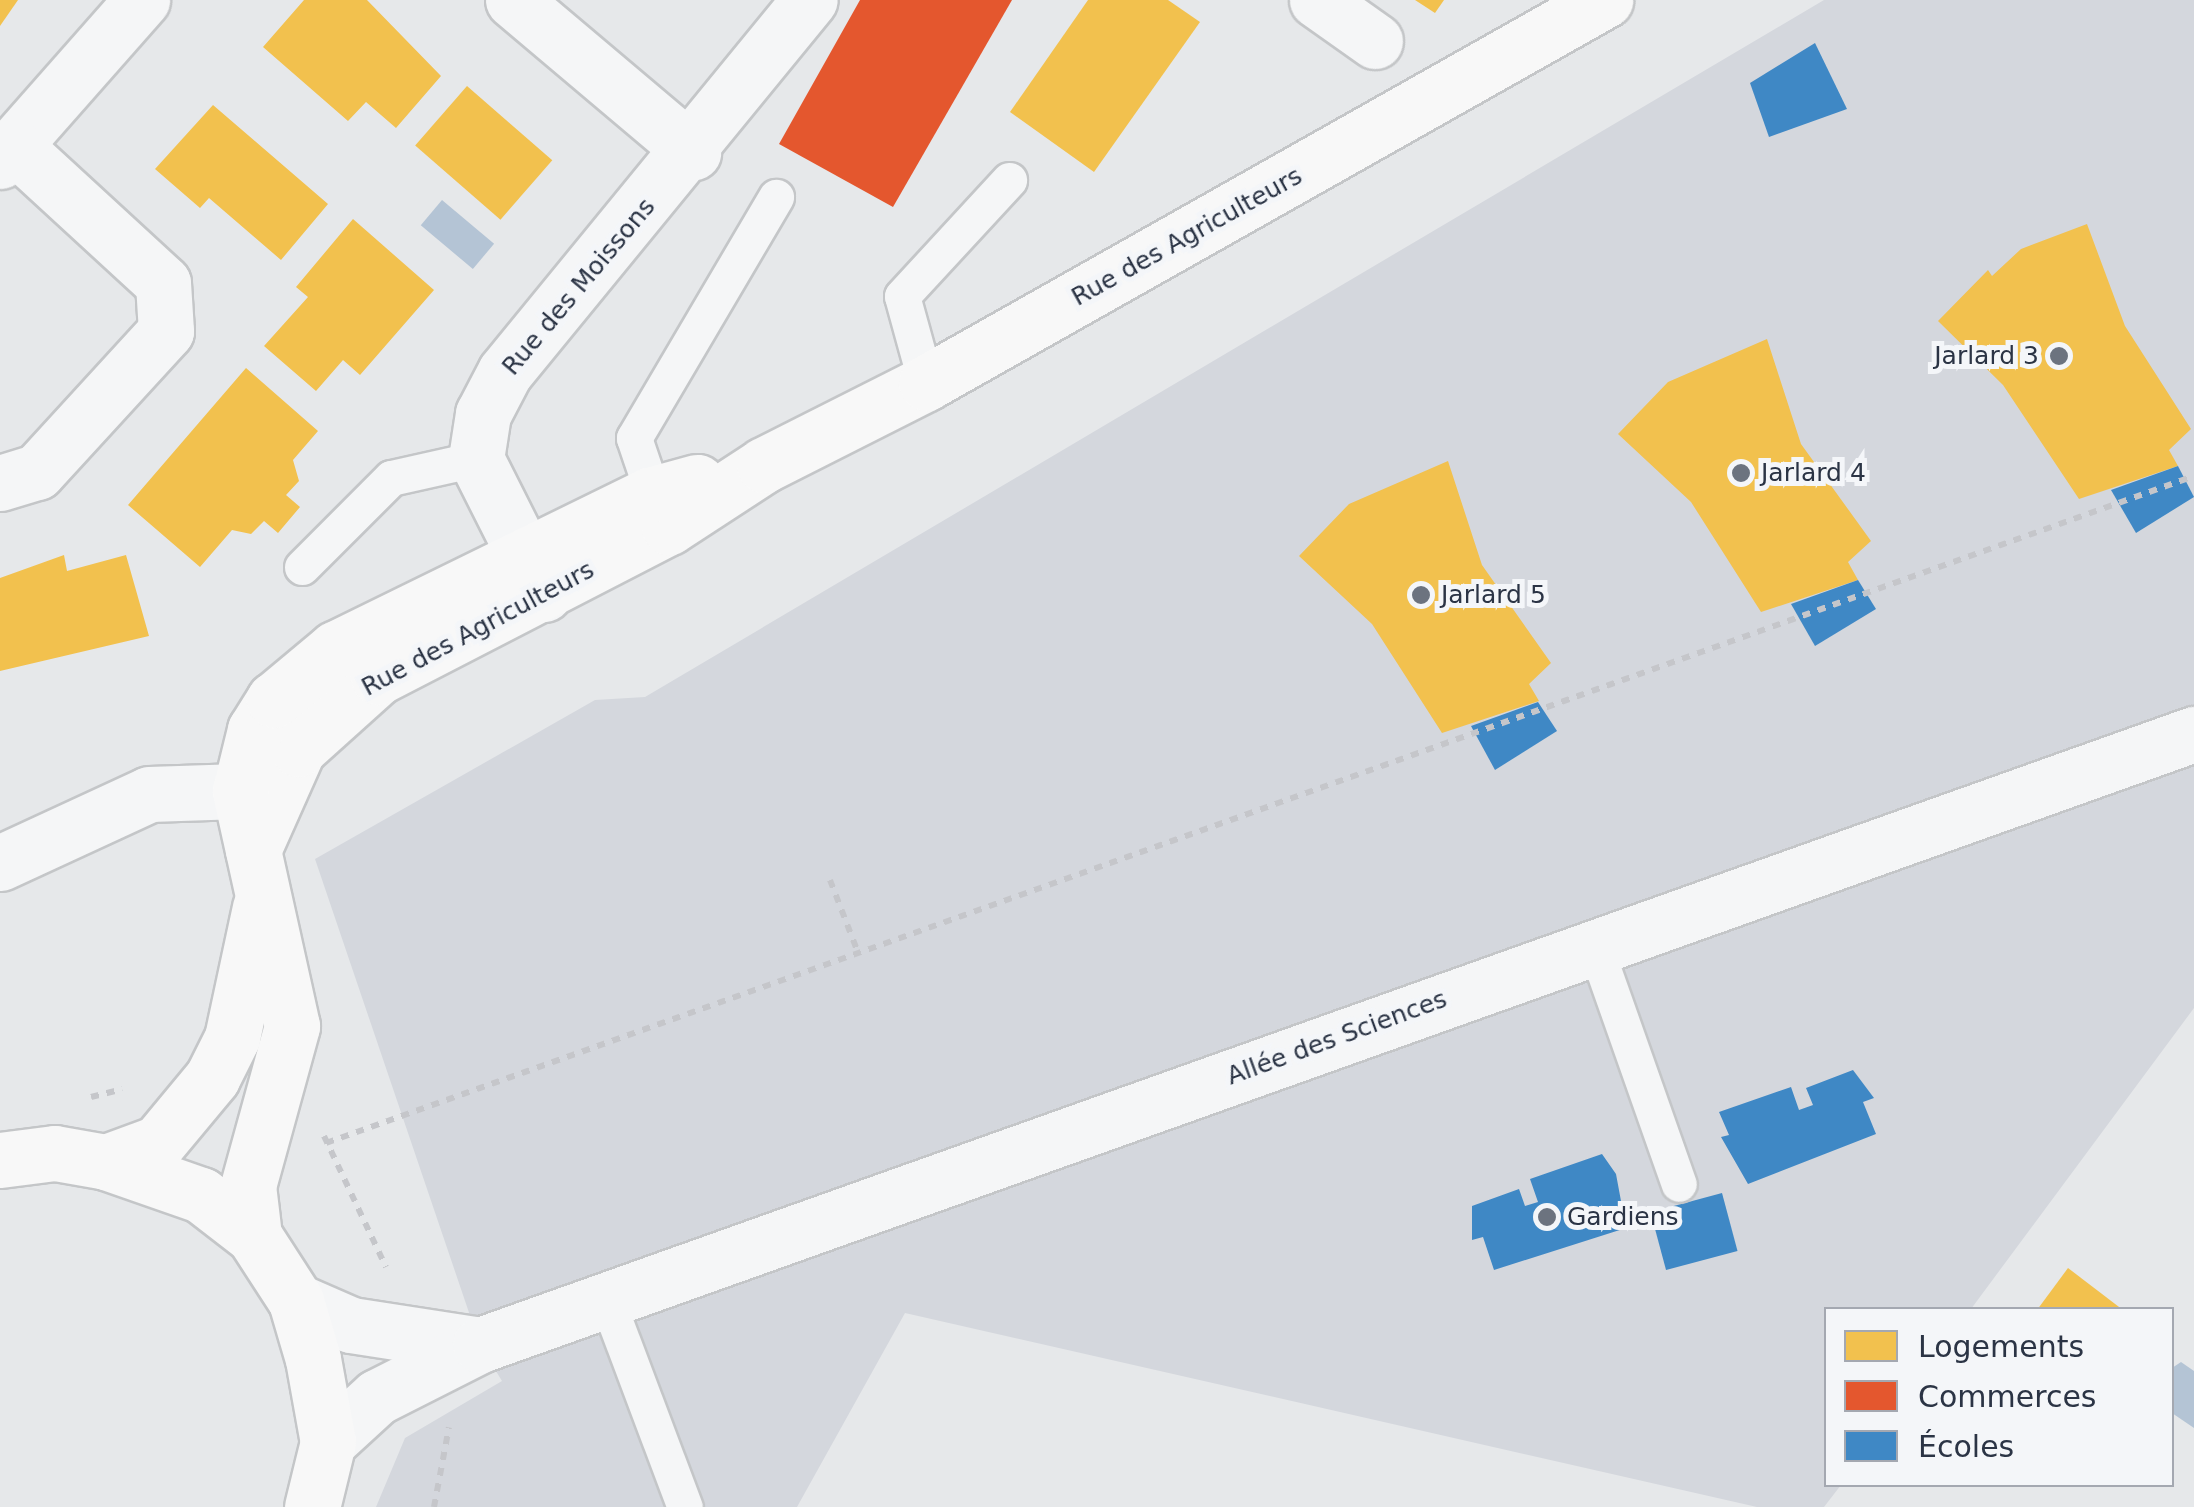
<!DOCTYPE html>
<html>
<head>
<meta charset="utf-8">
<style>
	body { margin:0 }
	#map { position:relative; width:2194px; height:1507px; overflow:hidden; background:#e6e8ea; font-family:"DejaVu Sans",sans-serif }
	div>[style] { position:absolute }
	.built>* { inset:0; background:#d4d7dd }
	.water>* { inset:0; background:#b4c4d5; transform-origin:0 0 }
	.homes>* { inset:0; background:#f2c14e; transform-origin:0 0 }
	.shops>* { inset:0; background:#e4572e }
	.schools>* { inset:0; background:#3f88c5; transform-origin:0 0 }
	.path>* { height:6px; margin-top:-3px; transform-origin:0; background:repeating-linear-gradient(90deg,#c5c6ca 0 8px,transparent 0 16px) }
	.roads { filter:drop-shadow(2px 0 #c4c6c8) drop-shadow(-2px 0 #c4c6c8) drop-shadow(0 2px #c4c6c8) drop-shadow(0 -2px #c4c6c8) }
	.lane>* { height:35px; margin:-17.5px; padding:0 17.5px; transform-origin:17.5px; border-radius:17.5px; background:#f5f6f7 }
	.street>* { height:55px; margin:-27.5px; padding:0 27.5px; transform-origin:27.5px; border-radius:27.5px; background:#f5f6f7 }
	.secondary>* { height:55px; margin:-27.5px; padding:0 27.5px; transform-origin:27.5px; border-radius:27.5px; background:#f8f8f8 }
	.dots>* { width:28px; height:28px; translate:-50% -50%; box-sizing:border-box; border:5px solid #f4f6f9; border-radius:50% }
	span { translate:-50% -50%; white-space:nowrap; text-align:center; line-height:1.15; -webkit-text-stroke:10px #f4f6f9; paint-order:stroke }
	.street-label { font-size:25px; color:#2b3445 }
	.poi-label { font-size:25px; color:#2b3445 }
	.right { translate:-100% -50%; text-align:right }
	.left { translate:0 -50%; text-align:left }
	.legend { position:absolute; left:1824px; top:1307px; width:350px; height:180px; box-sizing:border-box; background:#f4f6f9; border:2px solid #a4a8b1; margin:0; padding:12px 18px; list-style:none; font-size:30px; color:#2b3445 }
	.legend li { display:flex; align-items:center; gap:20px; height:50px }
	.legend b { width:50px; border:2px solid #a4a8b1 }
</style>
</head>
<body>
<div id="map">
	<div class="built">
		<i style="clip-path:polygon(1824px 0,2194px 0,2194px 1008px,1971px 1309px,1826px 1310px,1826px 1484px,1841px 1485px,1824px 1507px,1757px 1507px,905px 1313px,797px 1507px,376px 1507px,405px 1438px,502px 1381px,480px 1345px,315px 859px,595px 700px,645px 697px)"></i>
	</div>
	<div class="water">
		<i style="left:442px;top:200px;width:68px;height:33px;rotate:40deg"></i>
		<i style="clip-path:polygon(2181px 1362px,2194px 1371px,2194px 1428px,2172px 1413px,2172px 1368px)"></i>
	</div>
	<div class="homes">
		<i style="clip-path:polygon(0 0,18px 0,0 26px)"></i>
		<i style="clip-path:polygon(304px 0,367px 0,441px 76px,396px 128px,366px 102px,348px 121px,263px 47px)"></i>
		<i style="clip-path:polygon(1088px 0,1168px 0,1200px 22px,1094px 172px,1010px 112px)"></i>
		<i style="clip-path:polygon(1415px 0,1444px 0,1435px 13px)"></i>
		<i style="left:467px;top:86px;width:113px;height:79px;rotate:41deg"></i>
		<i style="clip-path:polygon(213px 105px,328px 204px,281px 260px,209px 198px,200px 208px,155px 169px)"></i>
		<i style="clip-path:polygon(353px 219px,434px 290px,360px 375px,343px 360px,316px 391px,264px 346px,308px 297px,296px 287px)"></i>
		<i style="clip-path:polygon(2087px 224px,2125px 326px,2191px 429px,2169px 450px,2178px 466px,2079px 499px,2003px 385px,1938px 321px,1988px 270px,1992px 276px,2021px 249px)"></i>
		<i style="clip-path:polygon(1767px 339px,1801px 444px,1871px 541px,1848px 562px,1858px 580px,1761px 612px,1691px 502px,1618px 434px,1668px 382px)"></i>
		<i style="clip-path:polygon(246px 368px,318px 431px,293px 460px,299px 481px,286px 495px,300px 507px,278px 533px,264px 521px,251px 534px,232px 530px,200px 567px,128px 505px)"></i>
		<i style="clip-path:polygon(1448px 461px,1482px 565px,1551px 663px,1529px 684px,1539px 701px,1442px 733px,1372px 624px,1299px 556px,1349px 504px)"></i>
		<i style="clip-path:polygon(64px 555px,67px 571px,126px 555px,149px 636px,0 671px,0 578px)"></i>
		<i style="clip-path:polygon(2068px 1268px,2123px 1310px,2037px 1310px)"></i>
	</div>
	<div class="shops">
		<i style="clip-path:polygon(860px 0,1012px 0,893px 207px,779px 144px)"></i>
	</div>
	<div class="schools">
		<i style="clip-path:polygon(1815px 43px,1847px 109px,1769px 137px,1750px 83px)"></i>
		<i style="clip-path:polygon(2178px 466px,2194px 497px,2136px 533px,2111px 490px)"></i>
		<i style="clip-path:polygon(1858px 580px,1876px 609px,1815px 646px,1791px 604px)"></i>
		<i style="clip-path:polygon(1538px 702px,1557px 731px,1495px 770px,1471px 726px)"></i>
		<i style="clip-path:polygon(1853px 1070px,1874px 1098px,1863px 1102px,1876px 1134px,1748px 1184px,1721px 1137px,1729px 1135px,1719px 1112px,1791px 1087px,1799px 1110px,1813px 1105px,1806px 1088px)"></i>
		<i style="clip-path:polygon(1602px 1154px,1616px 1174px,1626px 1228px,1494px 1270px,1483px 1237px,1472px 1240px,1472px 1206px,1519px 1189px,1525px 1206px,1538px 1202px,1530px 1179px)"></i>
		<i style="left:1722px;top:1193px;width:60px;height:74px;rotate:75deg"></i>
	</div>
	<div class="path">
		<i style="left:830px;top:880px;width:80px;rotate:68.9deg"></i>
		<i style="left:91px;top:1097px;width:32px;rotate:-14deg"></i>
		<i style="left:324px;top:1136px;width:145px;rotate:64.7deg"></i>
		<i style="left:326px;top:1143px;width:1984px;rotate:-19.65deg"></i>
		<i style="left:434px;top:1507px;width:81px;rotate:-79.4deg"></i>
	</div>
	<div class="roads">
		<div class="lane">
			<i style="left:926px;top:383px;width:90px;rotate:-105.4deg"></i>
			<i style="left:902px;top:296px;width:158px;rotate:-47.3deg"></i>
			<i style="left:658px;top:509px;width:75px;rotate:-108.7deg"></i>
			<i style="left:634px;top:438px;width:280px;rotate:-59.5deg"></i>
			<i style="left:302px;top:567px;width:126px;rotate:-45deg"></i>
			<i style="left:391px;top:478px;width:87px;rotate:-12.6deg"></i>
			<i style="left:1595px;top:946px;width:252px;rotate:70.6deg"></i>
			<i style="left:607px;top:1300px;width:221px;rotate:69.4deg"></i>
		</div>
		<div class="street">
			<i style="left:513px;top:0;width:236px;rotate:40.2deg"></i>
			<i style="left:1317px;top:0;width:71px;rotate:35.3deg"></i>
			<i style="left:0;top:161px;width:215px;rotate:-48.6deg"></i>
			<i style="left:0;top:483px;width:39px;rotate:-17deg"></i>
			<i style="left:37px;top:472px;width:191px;rotate:-47.5deg"></i>
			<i style="left:166px;top:331px;width:48px;rotate:-93.6deg"></i>
			<i style="left:163px;top:283px;width:202px;rotate:-137.4deg"></i>
			<i style="left:544px;top:594px;width:151px;rotate:-116.7deg"></i>
			<i style="left:476px;top:459px;width:46px;rotate:-81.2deg"></i>
			<i style="left:483px;top:414px;width:47px;rotate:-62.4deg"></i>
			<i style="left:505px;top:372px;width:481px;rotate:-50.7deg"></i>
			<i style="left:0;top:863px;width:164px;rotate:-24.8deg"></i>
			<i style="left:149px;top:794px;width:91px;rotate:-1.9deg"></i>
			<i style="left:296px;top:1301px;width:60px;rotate:23.6deg"></i>
			<i style="left:351px;top:1325px;width:131px;rotate:8.8deg"></i>
			<i style="left:480px;top:1345px;width:115px;rotate:153.2deg"></i>
			<i style="left:377px;top:1397px;width:67px;rotate:137.4deg"></i>
			<i style="left:480px;top:1345px;width:1820px;rotate:-19.62deg"></i>
		</div>
		<div class="secondary">
			<i style="left:253px;top:850px;width:111px;rotate:-66deg"></i>
			<i style="left:298px;top:749px;width:108px;rotate:-42deg"></i>
			<i style="left:378px;top:677px;width:327px;rotate:-27.3deg"></i>
			<i style="left:669px;top:527px;width:113px;rotate:-33.1deg"></i>
			<i style="left:764px;top:465px;width:182px;rotate:-26.8deg"></i>
			<i style="left:926px;top:383px;width:780px;rotate:-29.43deg"></i>
			<i style="left:0;top:1160px;width:55px;rotate:-7.3deg"></i>
			<i style="left:55px;top:1153px;width:52px;rotate:10deg"></i>
			<i style="left:106px;top:1162px;width:101px;rotate:19.2deg"></i>
			<i style="left:201px;top:1195px;width:67px;rotate:37.7deg"></i>
			<i style="left:254px;top:1236px;width:77px;rotate:57.1deg"></i>
			<i style="left:296px;top:1301px;width:60px;rotate:73.7deg"></i>
			<i style="left:313px;top:1359px;width:84px;rotate:79.8deg"></i>
			<i style="left:328px;top:1442px;width:67px;rotate:103.8deg"></i>
			<i style="left:106px;top:1162px;width:55px;rotate:-20.1deg"></i>
			<i style="left:158px;top:1143px;width:85px;rotate:-50.3deg"></i>
			<i style="left:212px;top:1078px;width:45px;rotate:-63.4deg"></i>
			<i style="left:232px;top:1038px;width:134px;rotate:-77.9deg"></i>
			<i style="left:254px;top:1236px;width:50px;rotate:-96.8deg"></i>
			<i style="left:248px;top:1186px;width:166px;rotate:-74.6deg"></i>
			<i style="left:292px;top:1026px;width:241px;rotate:-102.5deg"></i>
			<i style="left:240px;top:791px;width:63px;rotate:-76.2deg"></i>
			<i style="left:255px;top:730px;width:36px;rotate:-58deg"></i>
			<i style="left:274px;top:700px;width:80px;rotate:-39.9deg"></i>
			<i style="left:335px;top:649px;width:350px;rotate:-26.1deg"></i>
			<i style="left:649px;top:495px;width:50px;rotate:-15.2deg"></i>
		</div>
	</div>
	<div class="dots">
		<i style="left:2059px;top:356px;background:#6c737f"></i>
		<i style="left:1741px;top:473px;background:#6c737f"></i>
		<i style="left:1421px;top:595px;background:#6c737f"></i>
		<i style="left:1547px;top:1217px;background:#6c737f"></i>
	</div>
	<div class="street-label">
		<span style="left:1187px;top:237px;rotate:-29deg">Rue des Agriculteurs</span>
		<span style="left:579px;top:287px;rotate:-50deg">Rue des Moissons</span>
		<span style="left:478px;top:629px;rotate:-28deg">Rue des Agriculteurs</span>
		<span style="left:1337px;top:1038px;rotate:-20deg">Allée des Sciences</span>
	</div>
	<div class="poi-label">
		<span class="right" style="left:2039px;top:356px">Jarlard 3</span>
		<span class="left" style="left:1761px;top:473px">Jarlard 4</span>
		<span class="left" style="left:1441px;top:595px">Jarlard 5</span>
		<span class="left" style="left:1567px;top:1217px">Gardiens</span>
	</div>
	<ul class="legend">
	<li><b style="height:28px;background:#f2c14e"></b>Logements</li>
	<li><b style="height:28px;background:#e4572e"></b>Commerces</li>
	<li><b style="height:28px;background:#3f88c5"></b>Écoles</li>
	</ul>
</div>
</body>
</html>
